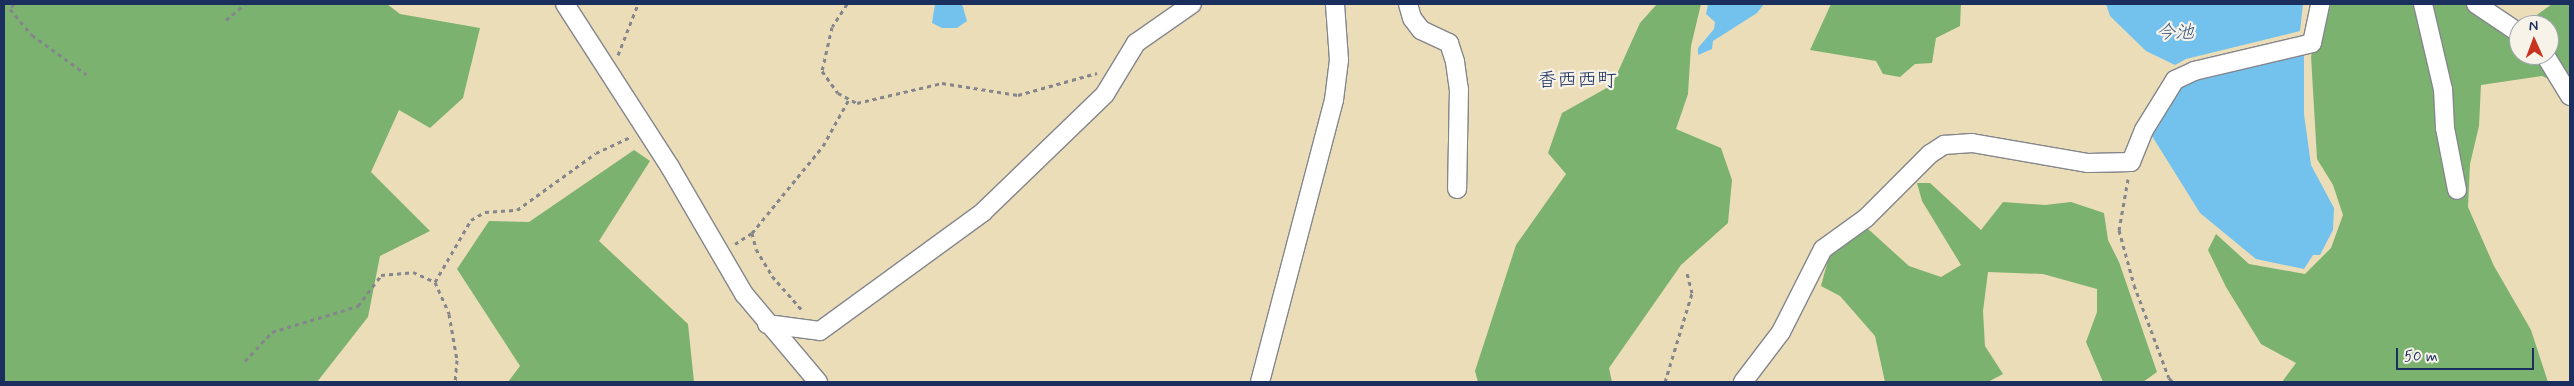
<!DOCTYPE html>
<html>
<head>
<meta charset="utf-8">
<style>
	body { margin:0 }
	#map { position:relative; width:2574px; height:386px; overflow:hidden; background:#ecddb9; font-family:Mynerve,"Klee One",sans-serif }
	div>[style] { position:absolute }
	.forest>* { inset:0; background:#7cb26f }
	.water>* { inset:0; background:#72c2ed }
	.path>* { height:3px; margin-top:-1.5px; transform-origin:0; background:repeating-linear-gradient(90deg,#84868c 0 4px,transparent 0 8px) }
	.roads { filter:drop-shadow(1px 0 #84868c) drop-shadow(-1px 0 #84868c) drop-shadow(0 1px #84868c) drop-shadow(0 -1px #84868c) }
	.street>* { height:18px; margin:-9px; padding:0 9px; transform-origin:9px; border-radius:9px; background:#fff }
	span { translate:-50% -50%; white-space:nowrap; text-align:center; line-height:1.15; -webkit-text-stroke:4.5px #f7f3e8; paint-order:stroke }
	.water-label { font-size:19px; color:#315482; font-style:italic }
	.quarter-label { font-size:20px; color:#1b2f5e }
	.frame { position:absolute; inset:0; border:5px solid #1b2f5e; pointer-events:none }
	.north { position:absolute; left:2509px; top:15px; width:50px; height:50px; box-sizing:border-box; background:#f7f3e8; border:1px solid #9fa5b1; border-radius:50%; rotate:358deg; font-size:14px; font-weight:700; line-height:20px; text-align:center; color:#1b2f5e }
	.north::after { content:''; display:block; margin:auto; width:18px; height:22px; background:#c8321e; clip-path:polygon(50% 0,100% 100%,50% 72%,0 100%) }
	.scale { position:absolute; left:2396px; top:348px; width:138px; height:22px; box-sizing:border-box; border:2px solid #1b2f5e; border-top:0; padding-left:6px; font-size:15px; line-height:18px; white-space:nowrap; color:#1b2f5e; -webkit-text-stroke:4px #f7f3e8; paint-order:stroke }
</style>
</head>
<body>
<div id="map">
	<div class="forest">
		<i style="clip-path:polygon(4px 4px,387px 4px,400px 14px,480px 28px,463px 98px,430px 128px,399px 110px,371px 172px,430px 231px,380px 256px,368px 317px,317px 382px,4px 382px)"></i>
		<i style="clip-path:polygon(1657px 4px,1701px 4px,1691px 46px,1688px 94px,1676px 129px,1721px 148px,1732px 180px,1728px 223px,1681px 265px,1609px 368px,1612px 382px,1478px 382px,1475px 371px,1516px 245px,1566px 174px,1548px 153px,1562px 113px,1612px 85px,1640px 23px)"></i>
		<i style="clip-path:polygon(1831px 4px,1961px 4px,1960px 26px,1936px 38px,1932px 63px,1915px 64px,1900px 77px,1883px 74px,1876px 61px,1810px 50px)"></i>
		<i style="clip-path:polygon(2331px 4px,2484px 4px,2482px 19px,2510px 35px,2519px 28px,2519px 55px,2549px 55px,2549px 25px,2523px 25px,2552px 4px,2570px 4px,2570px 89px,2542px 76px,2481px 85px,2479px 126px,2470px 164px,2468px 207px,2494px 266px,2531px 330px,2548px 382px,2282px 382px,2296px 363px,2261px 344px,2226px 287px,2208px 250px,2216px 234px,2249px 264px,2305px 274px,2331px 248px,2343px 215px,2333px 185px,2317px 159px,2311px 56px)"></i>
		<i style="clip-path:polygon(634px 150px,650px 161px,599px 241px,688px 324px,694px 382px,508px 382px,520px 366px,457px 269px,489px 221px,529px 222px)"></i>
		<i style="clip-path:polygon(1917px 183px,1930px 183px,1981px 230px,2003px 202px,2045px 205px,2071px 202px,2104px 213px,2108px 240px,2119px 262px,2157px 372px,2143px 382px,2103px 382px,2086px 342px,2097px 312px,2097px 289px,2043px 274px,1988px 272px,1983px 311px,1985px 346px,2003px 374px,1988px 382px,1885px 382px,1875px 336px,1840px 296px,1821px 286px,1829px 256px,1867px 228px,1909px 266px,1941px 277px,1961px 265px,1922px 201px)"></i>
	</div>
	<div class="water">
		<i style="clip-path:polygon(935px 4px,962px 4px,967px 21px,957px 28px,942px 28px,932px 23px)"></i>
		<i style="clip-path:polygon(1708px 4px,1764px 4px,1757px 13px,1713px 41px,1712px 49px,1698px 55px,1698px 48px,1714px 29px,1715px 22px,1706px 14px)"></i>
		<i style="clip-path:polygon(2106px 4px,2303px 4px,2300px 31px,2186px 59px,2175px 65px,2146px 51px,2110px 16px)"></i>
		<i style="clip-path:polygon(2304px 53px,2304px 114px,2311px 165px,2334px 208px,2333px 230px,2320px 255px,2313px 255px,2304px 269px,2256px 259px,2200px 213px,2152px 136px,2165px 110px,2186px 81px)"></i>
	</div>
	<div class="path">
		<i style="left:14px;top:4px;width:6px;rotate:129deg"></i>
		<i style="left:10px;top:9px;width:34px;rotate:50deg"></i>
		<i style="left:32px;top:35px;width:67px;rotate:35.8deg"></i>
		<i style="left:847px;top:4px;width:27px;rotate:123deg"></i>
		<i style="left:832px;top:27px;width:45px;rotate:102.8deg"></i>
		<i style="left:822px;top:71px;width:27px;rotate:54deg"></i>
		<i style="left:838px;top:93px;width:21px;rotate:28deg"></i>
		<i style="left:857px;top:103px;width:87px;rotate:-13.2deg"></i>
		<i style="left:942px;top:83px;width:77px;rotate:9deg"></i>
		<i style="left:1018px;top:95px;width:82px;rotate:-15.6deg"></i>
		<i style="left:226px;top:20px;width:25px;rotate:-40deg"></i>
		<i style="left:618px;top:55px;width:55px;rotate:-68.6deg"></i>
		<i style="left:2128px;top:179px;width:52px;rotate:100deg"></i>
		<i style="left:2119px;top:230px;width:57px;rotate:74.7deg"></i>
		<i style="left:2134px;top:285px;width:99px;rotate:69.4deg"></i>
		<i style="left:2169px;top:378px;width:6px;rotate:45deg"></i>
		<i style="left:752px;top:233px;width:16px;rotate:76deg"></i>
		<i style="left:756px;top:249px;width:31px;rotate:59deg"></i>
		<i style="left:772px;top:276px;width:47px;rotate:48.5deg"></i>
		<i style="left:735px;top:244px;width:20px;rotate:-33deg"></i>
		<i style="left:752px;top:233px;width:112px;rotate:-50.8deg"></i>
		<i style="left:823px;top:146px;width:54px;rotate:-61deg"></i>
		<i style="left:435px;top:282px;width:35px;rotate:66deg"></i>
		<i style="left:449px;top:314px;width:47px;rotate:80.1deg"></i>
		<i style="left:457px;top:360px;width:22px;rotate:95deg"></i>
		<i style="left:245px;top:361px;width:40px;rotate:-47deg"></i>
		<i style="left:272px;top:332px;width:90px;rotate:-16.8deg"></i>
		<i style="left:358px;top:306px;width:39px;rotate:-53deg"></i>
		<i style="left:381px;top:275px;width:32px;rotate:-5deg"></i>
		<i style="left:413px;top:272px;width:24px;rotate:24deg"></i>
		<i style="left:435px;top:282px;width:72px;rotate:-59.9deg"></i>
		<i style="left:471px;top:220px;width:16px;rotate:-30deg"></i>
		<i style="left:485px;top:212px;width:32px;rotate:-4deg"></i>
		<i style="left:517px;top:210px;width:97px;rotate:-35.8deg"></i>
		<i style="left:596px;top:153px;width:40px;rotate:-25deg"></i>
		<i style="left:1665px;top:382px;width:93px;rotate:-73.1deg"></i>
		<i style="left:1692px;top:293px;width:21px;rotate:-104deg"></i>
	</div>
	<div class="roads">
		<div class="street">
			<i style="left:565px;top:4px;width:194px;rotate:57.2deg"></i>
			<i style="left:670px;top:167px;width:147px;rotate:59.8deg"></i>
			<i style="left:744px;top:294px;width:115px;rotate:49.9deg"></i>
			<i style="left:1408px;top:4px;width:15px;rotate:74deg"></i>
			<i style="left:1412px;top:18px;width:15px;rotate:53deg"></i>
			<i style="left:1421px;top:30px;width:31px;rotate:25deg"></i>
			<i style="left:1449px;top:43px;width:20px;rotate:72deg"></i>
			<i style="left:1455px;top:62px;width:27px;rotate:82deg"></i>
			<i style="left:1459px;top:89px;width:100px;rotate:91.1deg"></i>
			<i style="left:2423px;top:4px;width:87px;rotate:76.8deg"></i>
			<i style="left:2443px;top:89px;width:39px;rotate:87deg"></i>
			<i style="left:2445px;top:128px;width:63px;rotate:79deg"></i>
			<i style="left:2476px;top:4px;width:52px;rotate:34deg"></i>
			<i style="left:2545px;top:55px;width:48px;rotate:58.6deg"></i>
			<i style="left:767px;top:324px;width:53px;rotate:7.5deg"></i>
			<i style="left:820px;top:331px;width:202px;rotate:-36.1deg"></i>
			<i style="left:983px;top:212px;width:170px;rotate:-44deg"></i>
			<i style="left:1105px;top:94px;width:60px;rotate:-58.7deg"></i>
			<i style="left:1136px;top:43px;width:68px;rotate:-34.9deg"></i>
			<i style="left:1260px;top:382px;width:292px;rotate:-75.3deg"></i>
			<i style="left:1334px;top:100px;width:40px;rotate:-82.9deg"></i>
			<i style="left:1339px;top:60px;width:56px;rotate:-94.1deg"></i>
			<i style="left:1743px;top:382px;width:63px;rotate:-52.8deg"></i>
			<i style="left:1781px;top:332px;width:93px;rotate:-63.2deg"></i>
			<i style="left:1823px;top:249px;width:53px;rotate:-35.8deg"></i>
			<i style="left:1866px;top:218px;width:91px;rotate:-45deg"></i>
			<i style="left:1930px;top:154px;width:17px;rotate:-33deg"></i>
			<i style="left:1944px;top:145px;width:28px;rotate:-4deg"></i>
			<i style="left:1972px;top:143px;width:118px;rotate:9.8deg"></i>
			<i style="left:2088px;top:163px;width:43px;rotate:-1.3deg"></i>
			<i style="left:2131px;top:162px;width:35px;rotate:-68deg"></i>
			<i style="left:2144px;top:130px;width:59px;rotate:-58.2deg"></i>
			<i style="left:2175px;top:80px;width:21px;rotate:-25deg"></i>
			<i style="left:2194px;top:71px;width:121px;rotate:-13.3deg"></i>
			<i style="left:2312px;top:43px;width:40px;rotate:-78deg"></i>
		</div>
	</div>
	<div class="water-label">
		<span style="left:2175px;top:33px">今池</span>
	</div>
	<div class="quarter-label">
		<span style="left:1577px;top:80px">香西西町</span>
	</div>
	<div class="frame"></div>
	<div class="north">N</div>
	<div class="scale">50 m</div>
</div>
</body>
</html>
